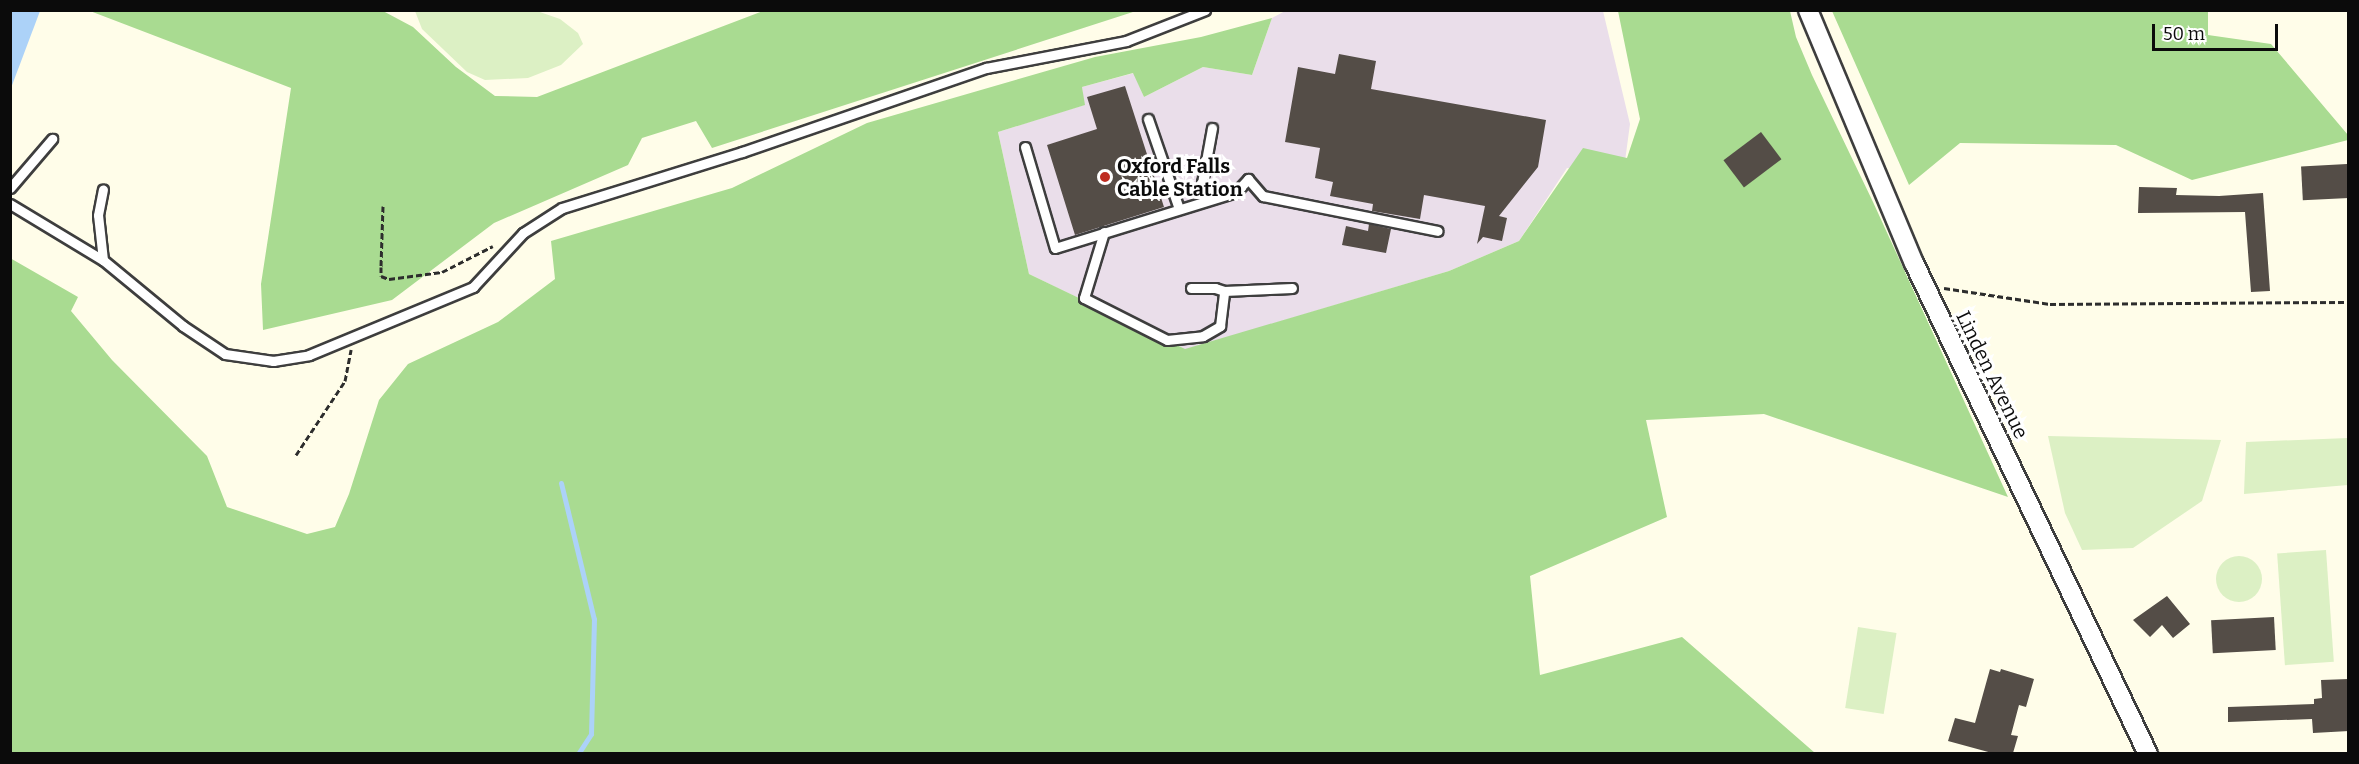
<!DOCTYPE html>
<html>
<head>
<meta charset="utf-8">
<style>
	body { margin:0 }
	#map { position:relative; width:2359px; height:764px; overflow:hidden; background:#fffde9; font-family:Bitter,serif }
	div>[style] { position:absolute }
	.industrial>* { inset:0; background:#eadeea }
	.forest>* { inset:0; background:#a9db91 }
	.pitch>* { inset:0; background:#dcf0c4; transform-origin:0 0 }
	.round { border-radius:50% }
	.water>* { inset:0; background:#acd2f8 }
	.stream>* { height:5px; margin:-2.5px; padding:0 2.5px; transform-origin:2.5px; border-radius:2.5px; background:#acd2f8 }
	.building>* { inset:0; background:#544d47; transform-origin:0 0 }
	.path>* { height:3px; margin-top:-1.5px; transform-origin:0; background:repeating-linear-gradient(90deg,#2d2d2d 0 6px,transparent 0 9px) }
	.roads { filter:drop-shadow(2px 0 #3e3e3e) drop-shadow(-2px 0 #3e3e3e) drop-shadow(0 2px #3e3e3e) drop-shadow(0 -2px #3e3e3e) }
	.lane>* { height:9px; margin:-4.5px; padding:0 4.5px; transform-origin:4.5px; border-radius:4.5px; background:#fff }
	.street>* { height:18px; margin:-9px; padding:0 9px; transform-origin:9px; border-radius:9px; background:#fff }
	.dots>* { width:16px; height:16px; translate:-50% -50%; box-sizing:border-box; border:3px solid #fff; border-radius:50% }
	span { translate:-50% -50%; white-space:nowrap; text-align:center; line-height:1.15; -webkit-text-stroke:6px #fff; paint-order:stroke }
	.poi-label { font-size:20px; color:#0b0b0b; font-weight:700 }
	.left { translate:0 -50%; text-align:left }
	.street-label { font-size:20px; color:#0b0b0b }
	.frame { position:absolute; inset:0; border:12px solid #0b0b0b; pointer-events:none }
	.scale { position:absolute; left:2152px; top:24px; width:126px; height:27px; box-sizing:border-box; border:3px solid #0b0b0b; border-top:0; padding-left:8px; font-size:18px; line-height:21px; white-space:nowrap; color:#0b0b0b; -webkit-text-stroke:4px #fff; paint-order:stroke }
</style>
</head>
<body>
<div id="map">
	<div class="industrial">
		<i style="clip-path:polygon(1287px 10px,1603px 11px,1630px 124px,1623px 176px,1567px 168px,1519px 241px,1449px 271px,1185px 350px,1029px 274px,998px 132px,1084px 105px,1082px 87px,1134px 73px,1144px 97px,1203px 67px,1252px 75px,1272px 18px)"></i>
	</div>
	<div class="forest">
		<i style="clip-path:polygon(90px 11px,383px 11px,413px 27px,456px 67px,495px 96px,537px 97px,763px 11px,1136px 11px,712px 148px,696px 121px,642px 138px,628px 165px,494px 223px,392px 300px,263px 330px,261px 284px,291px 88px)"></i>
		<i style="clip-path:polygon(1618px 11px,1790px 11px,1796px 37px,1812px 75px,1873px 202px,2008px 497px,1764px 414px,1646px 420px,1667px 517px,1530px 576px,1540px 675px,1682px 637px,1815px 753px,11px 753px,10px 258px,78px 297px,71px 311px,112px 360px,207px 456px,227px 507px,307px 534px,335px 527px,349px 494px,379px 400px,408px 364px,498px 322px,555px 279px,551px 241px,732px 188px,867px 123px,1095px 57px,1201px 37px,1272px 18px,1252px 75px,1203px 67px,1144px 97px,1133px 73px,1082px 87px,1085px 105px,998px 132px,1029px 274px,1185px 349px,1449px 271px,1519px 241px,1583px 148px,1627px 158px,1640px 119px)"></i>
		<i style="clip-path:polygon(1832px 11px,2208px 11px,2208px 35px,2271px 44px,2348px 135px,2348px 140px,2192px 180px,2116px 145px,1960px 143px,1909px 185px)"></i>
	</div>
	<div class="pitch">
		<i style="clip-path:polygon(415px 11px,537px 11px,560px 19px,578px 33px,583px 44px,561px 65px,528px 78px,485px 80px,467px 72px,422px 29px)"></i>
		<i style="clip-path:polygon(2048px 436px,2221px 440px,2202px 501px,2133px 548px,2082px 550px,2065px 513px)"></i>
		<i style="clip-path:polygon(2348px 438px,2348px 485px,2244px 494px,2246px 442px)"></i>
		<i style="left:2326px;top:550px;width:112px;height:49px;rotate:86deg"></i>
		<i class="round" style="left:2216px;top:556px;width:46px;height:46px"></i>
		<i style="left:1858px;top:627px;width:39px;height:82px;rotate:9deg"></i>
	</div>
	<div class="water">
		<i style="clip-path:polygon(11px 10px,40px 11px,11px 88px,10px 11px)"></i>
	</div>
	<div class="stream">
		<i style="left:561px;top:483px;width:140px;rotate:76.4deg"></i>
		<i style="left:594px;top:619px;width:115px;rotate:91.5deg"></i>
		<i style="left:591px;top:734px;width:24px;rotate:123deg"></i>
	</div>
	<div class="building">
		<i style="clip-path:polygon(1339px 54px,1376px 61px,1371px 89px,1546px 120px,1538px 167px,1499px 216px,1507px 218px,1502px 241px,1483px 237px,1477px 244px,1485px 206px,1424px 195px,1420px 219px,1372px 211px,1373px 204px,1330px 196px,1333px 182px,1315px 178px,1320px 148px,1285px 142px,1298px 67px,1335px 74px)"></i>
		<i style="clip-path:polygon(1125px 86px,1164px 207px,1075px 235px,1047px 145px,1097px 129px,1087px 97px)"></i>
		<i style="left:1761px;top:132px;width:34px;height:47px;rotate:53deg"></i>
		<i style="left:2347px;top:164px;width:34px;height:46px;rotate:87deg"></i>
		<i style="clip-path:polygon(2139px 187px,2177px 188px,2176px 195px,2219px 196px,2263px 193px,2270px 291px,2251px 292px,2245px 212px,2138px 213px)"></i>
		<i style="clip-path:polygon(1369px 224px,1391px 229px,1386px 253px,1342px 245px,1346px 226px,1368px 231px)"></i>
		<i style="clip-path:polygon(2167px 596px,2190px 624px,2173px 638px,2162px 625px,2150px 637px,2133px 620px)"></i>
		<i style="left:2274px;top:617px;width:33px;height:63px;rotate:87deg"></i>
		<i style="clip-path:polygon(1990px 669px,2000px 672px,2001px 669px,2034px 679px,2026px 707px,2019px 705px,2011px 735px,2018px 736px,2013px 753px,1992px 753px,1948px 741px,1955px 718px,1975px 723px)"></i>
		<i style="clip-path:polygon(2349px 679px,2349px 731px,2313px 733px,2312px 719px,2228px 722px,2228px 707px,2314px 704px,2314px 699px,2322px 698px,2321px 680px)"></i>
	</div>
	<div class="path">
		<i style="left:383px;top:206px;width:61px;rotate:91.9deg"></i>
		<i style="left:381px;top:267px;width:9px;rotate:90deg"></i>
		<i style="left:381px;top:276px;width:9px;rotate:21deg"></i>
		<i style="left:389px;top:279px;width:53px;rotate:-7.5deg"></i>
		<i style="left:442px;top:272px;width:57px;rotate:-27deg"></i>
		<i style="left:1944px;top:288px;width:107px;rotate:8.6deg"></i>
		<i style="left:2050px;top:304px;width:298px;rotate:-0.4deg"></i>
		<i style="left:296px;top:455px;width:89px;rotate:-56.5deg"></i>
		<i style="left:345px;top:381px;width:32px;rotate:-79deg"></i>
	</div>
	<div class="roads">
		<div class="lane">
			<i style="left:1148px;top:119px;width:95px;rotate:71deg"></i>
			<i style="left:1025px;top:147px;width:105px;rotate:73.5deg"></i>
			<i style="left:1055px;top:248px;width:189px;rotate:-17.2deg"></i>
			<i style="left:1236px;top:192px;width:18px;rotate:-47deg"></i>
			<i style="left:1248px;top:179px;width:23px;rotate:49deg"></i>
			<i style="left:1263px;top:196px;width:178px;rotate:11.3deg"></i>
			<i style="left:10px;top:188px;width:65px;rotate:-49.4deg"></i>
			<i style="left:1207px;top:200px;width:18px;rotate:-106deg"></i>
			<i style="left:1202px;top:183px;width:56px;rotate:-79.7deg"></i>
			<i style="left:10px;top:204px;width:109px;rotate:31.1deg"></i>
			<i style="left:103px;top:260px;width:104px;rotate:39.5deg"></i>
			<i style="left:183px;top:326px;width:50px;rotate:33.7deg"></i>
			<i style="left:225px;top:354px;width:49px;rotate:8.3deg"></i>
			<i style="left:273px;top:361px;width:36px;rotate:-9deg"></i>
			<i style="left:309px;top:355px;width:178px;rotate:-22.5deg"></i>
			<i style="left:473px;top:287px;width:74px;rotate:-47.2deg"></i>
			<i style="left:523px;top:233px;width:46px;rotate:-32.7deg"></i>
			<i style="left:562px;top:208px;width:189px;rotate:-17.3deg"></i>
			<i style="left:742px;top:152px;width:258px;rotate:-19deg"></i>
			<i style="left:986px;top:68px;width:143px;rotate:-10.9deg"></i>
			<i style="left:1126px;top:41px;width:85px;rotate:-21.4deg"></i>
			<i style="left:1104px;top:232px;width:69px;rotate:106.9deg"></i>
			<i style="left:1084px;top:298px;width:93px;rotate:26.8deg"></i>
			<i style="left:1167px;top:340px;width:36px;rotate:-6deg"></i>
			<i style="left:1203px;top:336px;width:20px;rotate:-30deg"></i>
			<i style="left:1220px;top:326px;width:35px;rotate:-83deg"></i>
			<i style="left:1224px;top:291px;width:68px;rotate:-2.5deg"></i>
			<i style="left:103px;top:260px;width:45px;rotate:-96.3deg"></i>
			<i style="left:98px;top:215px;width:26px;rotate:-79deg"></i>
			<i style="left:1191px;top:288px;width:24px"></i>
			<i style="left:1215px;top:288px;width:9px;rotate:18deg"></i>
		</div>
		<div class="street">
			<i style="left:1808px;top:10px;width:274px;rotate:67.3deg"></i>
			<i style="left:1914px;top:263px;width:544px;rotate:64.52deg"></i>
		</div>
	</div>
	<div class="dots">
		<i style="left:1105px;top:177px;background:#be2c20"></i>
	</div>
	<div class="poi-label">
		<span class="left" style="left:1117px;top:178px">Oxford Falls<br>Cable Station</span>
	</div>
	<div class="street-label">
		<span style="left:1992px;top:375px;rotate:64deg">Linden Avenue</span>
	</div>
	<div class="frame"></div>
	<div class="scale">50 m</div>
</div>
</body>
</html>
